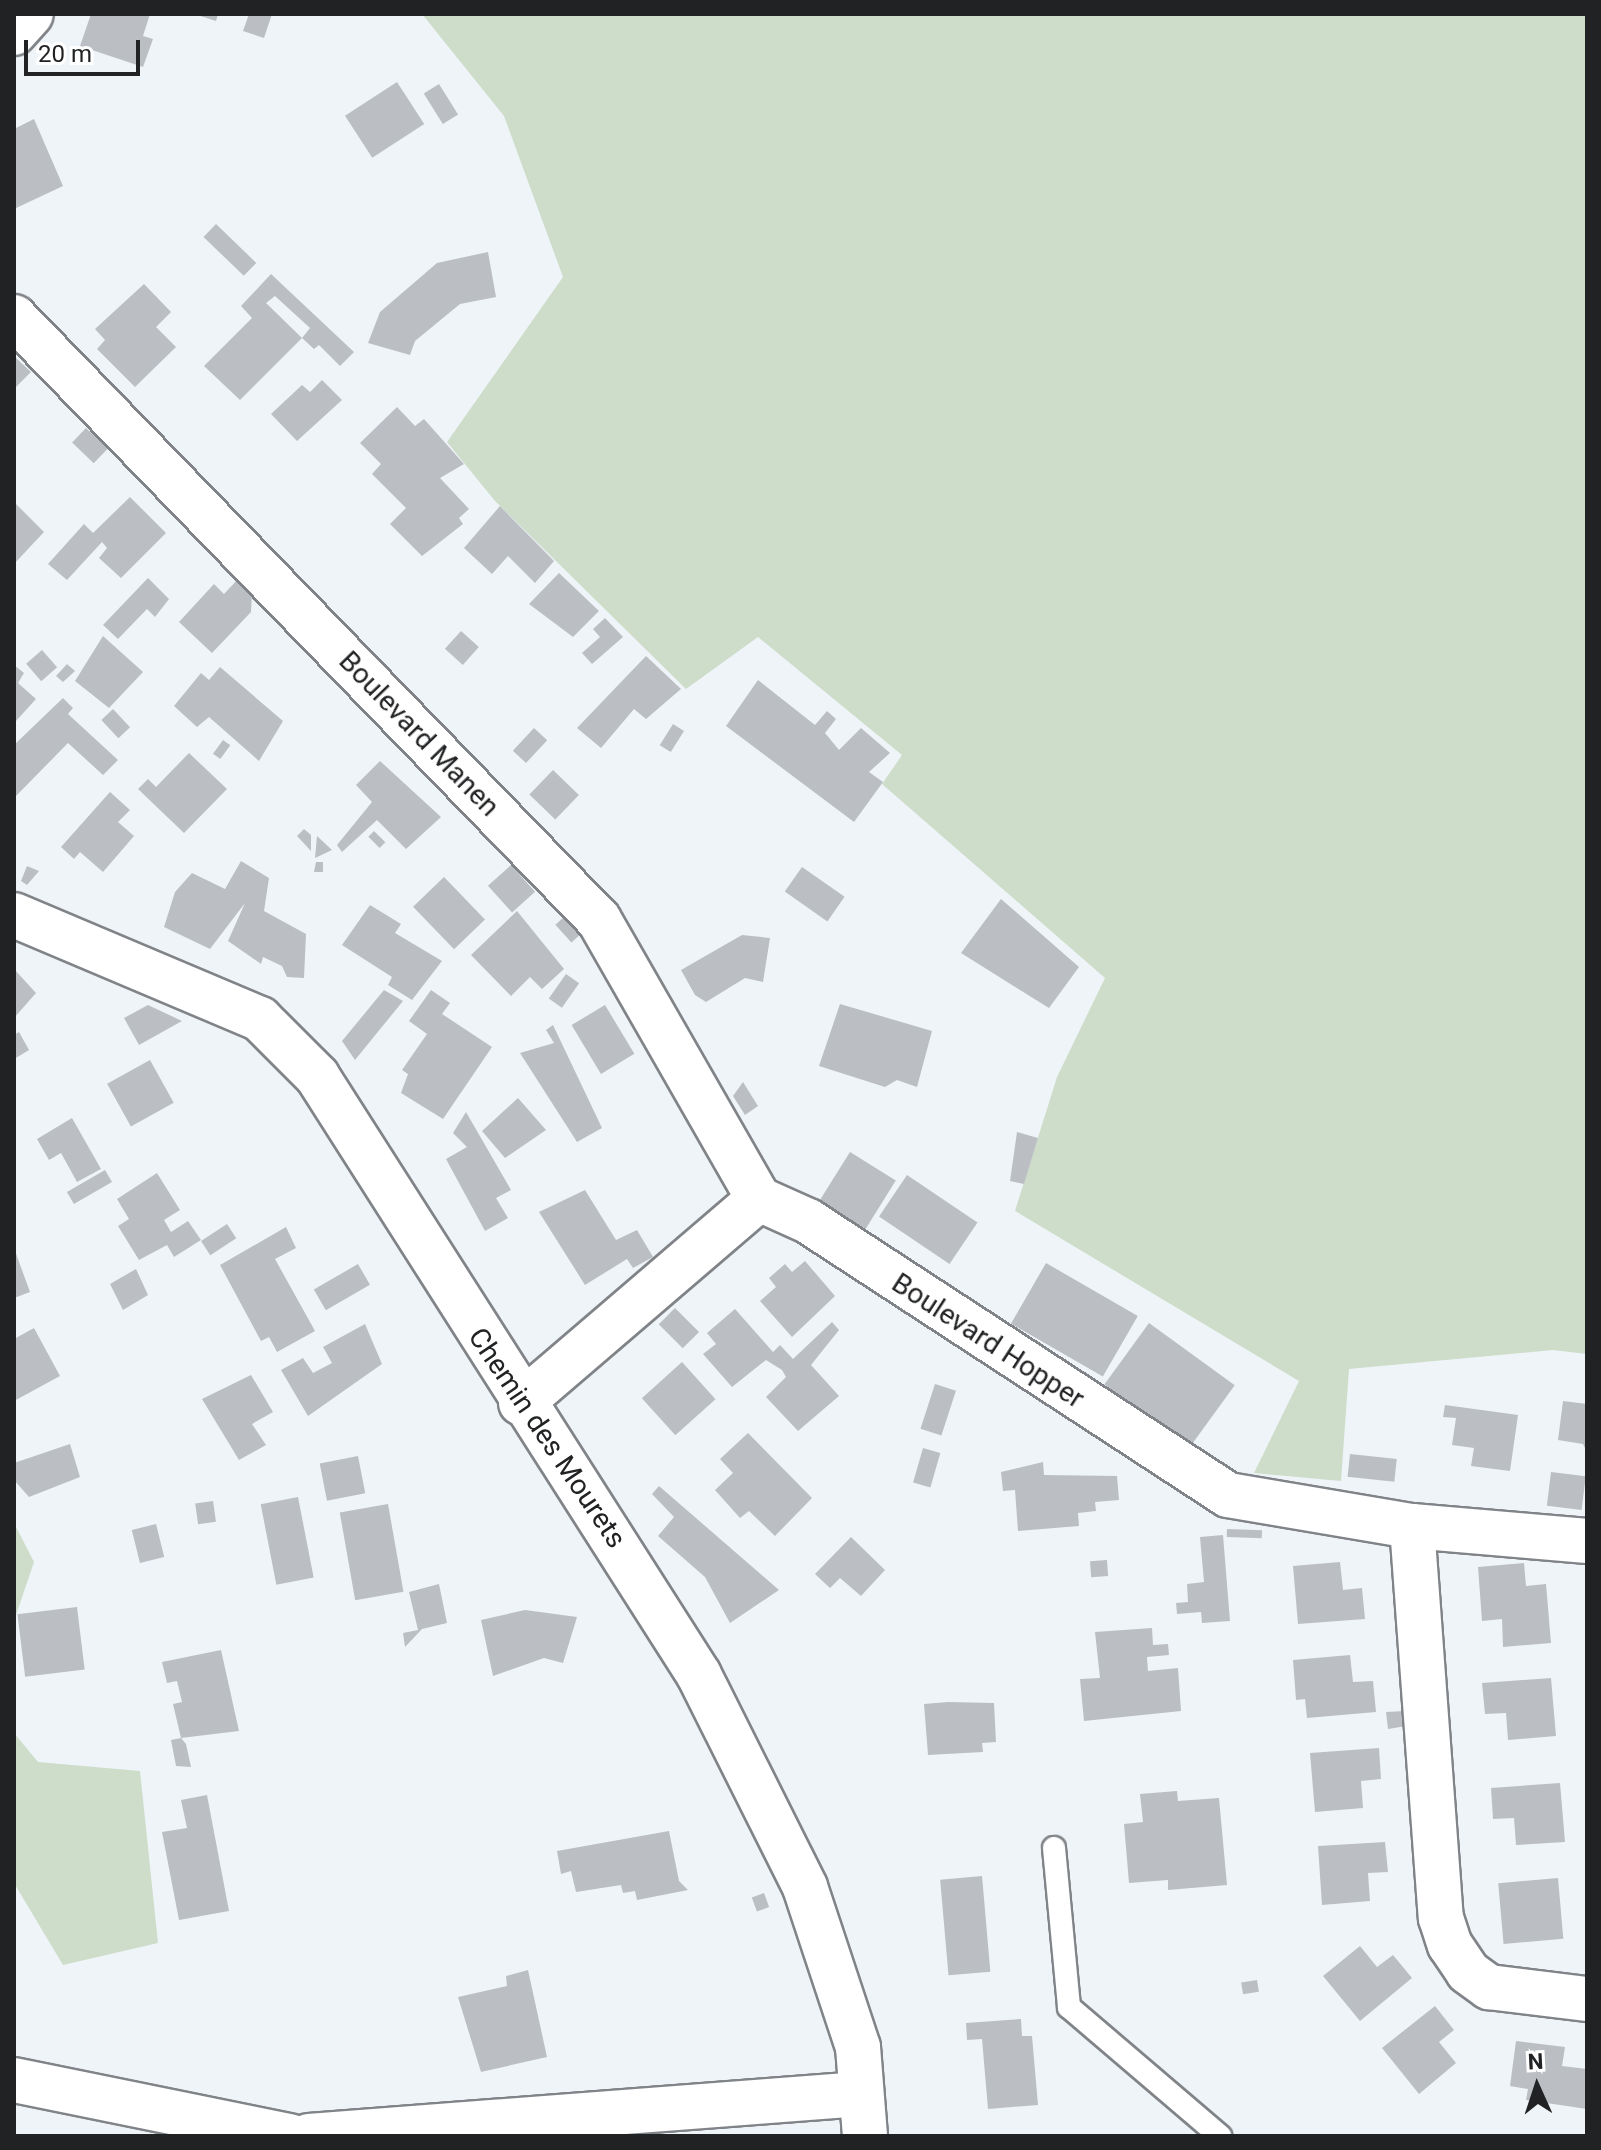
<!DOCTYPE html>
<html>
<head>
<meta charset="utf-8">
<style>
	body { margin:0 }
	#map { position:relative; width:1601px; height:2150px; overflow:hidden; background:#eff4f8; font-family:Roboto,sans-serif }
	div>[style] { position:absolute }
	.green>* { inset:0; background:#cdddca }
	.building>* { inset:0; background:#bbbfc4; transform-origin:0 0 }
	.roads { filter:drop-shadow(2px 0 #808488) drop-shadow(-2px 0 #808488) drop-shadow(0 2px #808488) drop-shadow(0 -2px #808488) }
	.service>* { height:22px; margin:-11px; padding:0 11px; transform-origin:11px; border-radius:11px; background:#fff }
	.minor>* { height:44px; margin:-22px; padding:0 22px; transform-origin:22px; border-radius:22px; background:#fff }
	span { translate:-50% -50%; white-space:nowrap; text-align:center; line-height:1.15; -webkit-text-stroke:6px #fff; paint-order:stroke }
	.street-label { font-size:28px; color:#212224 }
	.frame { position:absolute; inset:0; border:16px solid #212224; pointer-events:none }
	.north { position:absolute; left:1497px; top:2046px; width:80px; height:80px; -webkit-text-stroke:6px #fff; paint-order:stroke; rotate:357deg; font-size:22px; font-weight:700; line-height:32px; text-align:center; color:#212224 }
	.north::after { content:''; display:block; margin:auto; width:28px; height:36px; background:#212224; clip-path:polygon(50% 0,100% 100%,50% 72%,0 100%) }
	.scale { position:absolute; left:24px; top:40px; width:116px; height:36px; box-sizing:border-box; border:4px solid #212224; border-top:0; padding-left:10px; font-size:24px; line-height:28px; white-space:nowrap; color:#212224; -webkit-text-stroke:6px #fff; paint-order:stroke }
</style>
</head>
<body>
<div id="map">
	<div class="green">
		<i style="clip-path:polygon(422px 14px,1587px 14px,1587px 1354px,1553px 1350px,1349px 1369px,1341px 1481px,1254px 1473px,1299px 1381px,1015px 1211px,1057px 1077px,1105px 978px,882px 784px,902px 755px,758px 637px,686px 689px,495px 501px,447px 442px,563px 277px,504px 116px)"></i>
		<i style="clip-path:polygon(14px 1523px,34px 1562px,14px 1621px)"></i>
		<i style="clip-path:polygon(14px 1733px,38px 1762px,140px 1771px,158px 1943px,63px 1965px,14px 1883px)"></i>
	</div>
	<div class="building">
		<i style="clip-path:polygon(91px 14px,150px 14px,143px 36px,153px 39px,143px 67px,80px 46px)"></i>
		<i style="clip-path:polygon(194px 14px,218px 14px,216px 21px)"></i>
		<i style="clip-path:polygon(249px 14px,272px 14px,264px 38px,243px 31px)"></i>
		<i style="left:397px;top:82px;width:50px;height:62px;rotate:57deg"></i>
		<i style="left:439px;top:84px;width:36px;height:18px;rotate:58deg"></i>
		<i style="clip-path:polygon(34px 119px,63px 186px,14px 209px,14px 129px)"></i>
		<i style="left:216px;top:224px;width:56px;height:18px;rotate:44deg"></i>
		<i style="clip-path:polygon(488px 252px,496px 297px,460px 304px,415px 341px,410px 355px,368px 343px,380px 312px,437px 263px)"></i>
		<i style="clip-path:polygon(271px 274px,354px 352px,340px 366px,319px 345px,314px 349px,302px 338px,310px 328px,275px 296px,266px 303px,302px 338px,240px 400px,204px 366px,252px 318px,241px 306px)"></i>
		<i style="clip-path:polygon(144px 284px,171px 312px,156px 327px,176px 347px,135px 387px,97px 349px,105px 340px,95px 329px)"></i>
		<i style="clip-path:polygon(14px 356px,31px 372px,14px 389px)"></i>
		<i style="clip-path:polygon(322px 380px,342px 400px,297px 441px,271px 414px,302px 385px,310px 392px)"></i>
		<i style="clip-path:polygon(397px 407px,415px 426px,424px 419px,464px 464px,440px 478px,469px 509px,459px 518px,463px 524px,422px 556px,390px 524px,406px 508px,372px 474px,381px 464px,360px 443px)"></i>
		<i style="left:86px;top:428px;width:30px;height:20px;rotate:44deg"></i>
		<i style="clip-path:polygon(130px 497px,166px 533px,121px 578px,99px 558px,107px 548px,102px 542px,67px 580px,48px 564px,84px 524px,93px 533px)"></i>
		<i style="clip-path:polygon(14px 502px,44px 532px,14px 564px)"></i>
		<i style="clip-path:polygon(500px 506px,554px 561px,535px 583px,508px 556px,492px 574px,464px 548px)"></i>
		<i style="clip-path:polygon(559px 573px,599px 611px,573px 637px,529px 604px)"></i>
		<i style="clip-path:polygon(148px 578px,169px 599px,155px 617px,147px 609px,118px 639px,103px 625px)"></i>
		<i style="clip-path:polygon(238px 579px,252px 593px,251px 612px,212px 653px,179px 622px,214px 584px,224px 594px)"></i>
		<i style="clip-path:polygon(605px 618px,623px 637px,592px 664px,582px 653px,600px 637px,593px 629px)"></i>
		<i style="left:461px;top:631px;width:24px;height:24px;rotate:42deg"></i>
		<i style="clip-path:polygon(103px 636px,143px 672px,109px 708px,75px 681px)"></i>
		<i style="left:42px;top:650px;width:23px;height:21px;rotate:49deg"></i>
		<i style="clip-path:polygon(646px 656px,681px 689px,646px 719px,634px 709px,601px 748px,577px 728px)"></i>
		<i style="clip-path:polygon(67px 664px,75px 671px,63px 682px,56px 676px)"></i>
		<i style="clip-path:polygon(14px 665px,24px 673px,18px 683px,36px 699px,16px 721px)"></i>
		<i style="clip-path:polygon(220px 667px,283px 721px,259px 761px,209px 717px,197px 727px,174px 706px,201px 673px,209px 680px)"></i>
		<i style="clip-path:polygon(758px 680px,815px 725px,827px 711px,836px 719px,825px 733px,839px 750px,861px 728px,890px 753px,869px 772px,883px 782px,854px 822px,726px 726px)"></i>
		<i style="clip-path:polygon(63px 698px,73px 708px,68px 714px,118px 760px,103px 775px,68px 743px,16px 796px,14px 745px)"></i>
		<i style="left:113px;top:709px;width:25px;height:16px;rotate:47deg"></i>
		<i style="left:673px;top:724px;width:13px;height:25px;rotate:32deg"></i>
		<i style="left:534px;top:728px;width:18px;height:31px;rotate:43deg"></i>
		<i style="left:223px;top:740px;width:9px;height:17px;rotate:36deg"></i>
		<i style="clip-path:polygon(189px 753px,227px 789px,184px 833px,138px 789px,148px 779px,156px 787px)"></i>
		<i style="clip-path:polygon(380px 761px,441px 817px,406px 849px,377px 820px,342px 852px,337px 845px,372px 802px,356px 785px)"></i>
		<i style="left:553px;top:770px;width:36px;height:34px;rotate:44deg"></i>
		<i style="clip-path:polygon(110px 792px,130px 810px,118px 822px,134px 836px,103px 872px,80px 852px,74px 859px,61px 847px)"></i>
		<i style="clip-path:polygon(304px 829px,311px 835px,311px 851px,297px 836px)"></i>
		<i style="left:374px;top:831px;width:16px;height:8px;rotate:45deg"></i>
		<i style="clip-path:polygon(317px 836px,332px 850px,315px 858px)"></i>
		<i style="clip-path:polygon(241px 861px,269px 878px,264px 911px,306px 934px,304px 978px,287px 977px,282px 966px,263px 957px,261px 964px,228px 941px,245px 903px,210px 949px,164px 927px,175px 892px,192px 873px,225px 889px)"></i>
		<i style="clip-path:polygon(316px 862px,323px 862px,323px 872px,314px 872px)"></i>
		<i style="left:511px;top:865px;width:36px;height:31px;rotate:48deg"></i>
		<i style="clip-path:polygon(27px 866px,39px 871px,27px 885px,21px 881px)"></i>
		<i style="left:802px;top:867px;width:52px;height:30px;rotate:35deg"></i>
		<i style="left:444px;top:877px;width:59px;height:43px;rotate:46deg"></i>
		<i style="clip-path:polygon(1001px 899px,1079px 967px,1049px 1008px,961px 953px)"></i>
		<i style="clip-path:polygon(370px 905px,401px 924px,395px 933px,442px 961px,412px 1000px,388px 985px,392px 977px,342px 945px)"></i>
		<i style="clip-path:polygon(517px 911px,564px 969px,542px 989px,530px 977px,511px 996px,471px 955px)"></i>
		<i style="left:565px;top:916px;width:24px;height:13px;rotate:48deg"></i>
		<i style="clip-path:polygon(742px 935px,770px 938px,763px 982px,745px 978px,706px 1002px,695px 995px,681px 970px)"></i>
		<i style="clip-path:polygon(14px 969px,36px 993px,14px 1018px)"></i>
		<i style="left:566px;top:974px;width:16px;height:30px;rotate:35deg"></i>
		<i style="clip-path:polygon(384px 990px,403px 1001px,355px 1060px,342px 1041px)"></i>
		<i style="clip-path:polygon(431px 990px,450px 1003px,442px 1014px,492px 1047px,443px 1119px,401px 1093px,408px 1074px,402px 1070px,427px 1034px,409px 1021px)"></i>
		<i style="clip-path:polygon(840px 1004px,932px 1031px,917px 1087px,897px 1080px,885px 1087px,819px 1066px)"></i>
		<i style="clip-path:polygon(148px 1005px,182px 1021px,139px 1045px,124px 1018px)"></i>
		<i style="left:605px;top:1005px;width:57px;height:39px;rotate:59deg"></i>
		<i style="clip-path:polygon(553px 1025px,602px 1128px,577px 1142px,520px 1053px,554px 1043px,546px 1030px)"></i>
		<i style="clip-path:polygon(19px 1032px,29px 1050px,14px 1059px,14px 1035px)"></i>
		<i style="left:150px;top:1060px;width:49px;height:49px;rotate:61deg"></i>
		<i style="clip-path:polygon(743px 1082px,758px 1106px,745px 1115px,733px 1096px)"></i>
		<i style="clip-path:polygon(518px 1098px,546px 1130px,505px 1158px,482px 1131px)"></i>
		<i style="clip-path:polygon(466px 1112px,511px 1190px,496px 1198px,508px 1218px,485px 1231px,446px 1159px,467px 1147px,453px 1133px)"></i>
		<i style="clip-path:polygon(72px 1118px,101px 1169px,77px 1182px,61px 1153px,49px 1160px,37px 1139px)"></i>
		<i style="clip-path:polygon(1017px 1132px,1038px 1138px,1024px 1184px,1010px 1181px)"></i>
		<i style="left:850px;top:1152px;width:54px;height:57px;rotate:32deg"></i>
		<i style="left:105px;top:1170px;width:14px;height:44px;rotate:60deg"></i>
		<i style="clip-path:polygon(157px 1173px,180px 1210px,164px 1220px,171px 1232px,188px 1221px,201px 1240px,174px 1257px,167px 1245px,139px 1260px,118px 1226px,129px 1219px,117px 1199px)"></i>
		<i style="left:907px;top:1175px;width:85px;height:50px;rotate:34deg"></i>
		<i style="clip-path:polygon(585px 1190px,616px 1240px,637px 1230px,653px 1257px,633px 1268px,627px 1259px,585px 1285px,539px 1212px)"></i>
		<i style="left:227px;top:1224px;width:17px;height:31px;rotate:57deg"></i>
		<i style="clip-path:polygon(286px 1227px,296px 1248px,275px 1259px,315px 1331px,277px 1352px,269px 1337px,261px 1341px,220px 1265px)"></i>
		<i style="clip-path:polygon(14px 1248px,30px 1292px,14px 1298px)"></i>
		<i style="clip-path:polygon(805px 1261px,835px 1296px,792px 1337px,760px 1301px,776px 1287px,769px 1278px,785px 1264px,792px 1272px)"></i>
		<i style="left:1046px;top:1263px;width:106px;height:70px;rotate:30deg"></i>
		<i style="left:358px;top:1264px;width:24px;height:51px;rotate:60deg"></i>
		<i style="clip-path:polygon(136px 1269px,148px 1295px,123px 1310px,110px 1284px)"></i>
		<i style="left:675px;top:1308px;width:34px;height:23px;rotate:45deg"></i>
		<i style="clip-path:polygon(735px 1309px,773px 1352px,780px 1345px,793px 1359px,832px 1322px,839px 1330px,811px 1365px,839px 1396px,798px 1431px,766px 1397px,786px 1377px,782px 1370px,766px 1360px,732px 1387px,703px 1354px,716px 1344px,707px 1333px)"></i>
		<i style="left:1149px;top:1323px;width:106px;height:76px;rotate:36deg"></i>
		<i style="clip-path:polygon(365px 1324px,382px 1364px,308px 1416px,281px 1370px,303px 1358px,313px 1373px,332px 1363px,323px 1347px)"></i>
		<i style="clip-path:polygon(34px 1328px,60px 1376px,14px 1401px,14px 1339px)"></i>
		<i style="left:682px;top:1362px;width:50px;height:54px;rotate:48deg"></i>
		<i style="clip-path:polygon(251px 1375px,273px 1412px,252px 1424px,266px 1445px,239px 1460px,202px 1399px)"></i>
		<i style="left:935px;top:1384px;width:22px;height:47px;rotate:18deg"></i>
		<i style="clip-path:polygon(1563px 1401px,1587px 1404px,1587px 1452px,1583px 1444px,1558px 1440px)"></i>
		<i style="clip-path:polygon(1445px 1405px,1518px 1415px,1510px 1471px,1471px 1466px,1474px 1448px,1452px 1445px,1456px 1418px,1443px 1417px)"></i>
		<i style="clip-path:polygon(748px 1433px,812px 1498px,775px 1536px,749px 1511px,740px 1518px,715px 1490px,733px 1473px,720px 1459px)"></i>
		<i style="clip-path:polygon(70px 1444px,80px 1477px,29px 1497px,14px 1480px,14px 1463px)"></i>
		<i style="left:923px;top:1448px;width:18px;height:36px;rotate:16deg"></i>
		<i style="left:1350px;top:1454px;width:47px;height:23px;rotate:6deg"></i>
		<i style="left:358px;top:1456px;width:38px;height:39px;rotate:79deg"></i>
		<i style="clip-path:polygon(1043px 1462px,1044px 1475px,1117px 1476px,1119px 1500px,1095px 1502px,1096px 1511px,1078px 1513px,1079px 1526px,1018px 1531px,1015px 1490px,1003px 1491px,1001px 1472px)"></i>
		<i style="left:1551px;top:1472px;width:35px;height:34px;rotate:7deg"></i>
		<i style="clip-path:polygon(659px 1486px,779px 1590px,730px 1623px,705px 1577px,658px 1536px,674px 1517px,652px 1494px)"></i>
		<i style="left:298px;top:1497px;width:82px;height:38px;rotate:79deg"></i>
		<i style="left:213px;top:1501px;width:21px;height:18px;rotate:82deg"></i>
		<i style="left:388px;top:1504px;width:89px;height:49px;rotate:80deg"></i>
		<i style="left:156px;top:1524px;width:34px;height:25px;rotate:76deg"></i>
		<i style="left:1227px;top:1529px;width:35px;height:8px;rotate:2deg"></i>
		<i style="clip-path:polygon(1223px 1535px,1230px 1621px,1202px 1623px,1201px 1612px,1177px 1614px,1176px 1603px,1188px 1602px,1187px 1584px,1204px 1582px,1200px 1537px)"></i>
		<i style="clip-path:polygon(851px 1537px,885px 1570px,861px 1596px,840px 1578px,830px 1588px,815px 1574px)"></i>
		<i style="left:1107px;top:1560px;width:16px;height:17px;rotate:86deg"></i>
		<i style="clip-path:polygon(1340px 1562px,1343px 1590px,1362px 1588px,1365px 1619px,1298px 1624px,1293px 1566px)"></i>
		<i style="clip-path:polygon(1524px 1563px,1526px 1586px,1546px 1584px,1551px 1643px,1503px 1647px,1502px 1619px,1482px 1621px,1478px 1567px)"></i>
		<i style="clip-path:polygon(439px 1584px,447px 1623px,422px 1629px,405px 1647px,403px 1633px,418px 1630px,409px 1592px)"></i>
		<i style="left:77px;top:1607px;width:63px;height:60px;rotate:83deg"></i>
		<i style="clip-path:polygon(525px 1610px,577px 1617px,563px 1663px,544px 1658px,493px 1676px,481px 1620px)"></i>
		<i style="clip-path:polygon(1152px 1628px,1153px 1645px,1168px 1644px,1169px 1655px,1147px 1657px,1148px 1671px,1178px 1668px,1181px 1711px,1084px 1721px,1080px 1679px,1100px 1678px,1095px 1632px)"></i>
		<i style="clip-path:polygon(221px 1650px,239px 1731px,181px 1738px,173px 1704px,182px 1702px,177px 1681px,167px 1683px,162px 1662px)"></i>
		<i style="clip-path:polygon(1350px 1655px,1353px 1682px,1373px 1681px,1376px 1712px,1307px 1718px,1305px 1699px,1296px 1700px,1293px 1660px)"></i>
		<i style="clip-path:polygon(1551px 1678px,1556px 1736px,1508px 1740px,1506px 1713px,1485px 1714px,1482px 1683px)"></i>
		<i style="clip-path:polygon(948px 1702px,994px 1703px,996px 1742px,982px 1743px,983px 1752px,928px 1755px,924px 1704px)"></i>
		<i style="clip-path:polygon(1405px 1711px,1406px 1726px,1388px 1729px,1386px 1712px)"></i>
		<i style="clip-path:polygon(181px 1738px,186px 1744px,191px 1767px,176px 1766px,171px 1740px)"></i>
		<i style="clip-path:polygon(1379px 1748px,1381px 1779px,1361px 1781px,1363px 1808px,1315px 1812px,1310px 1753px)"></i>
		<i style="clip-path:polygon(1560px 1783px,1565px 1842px,1516px 1845px,1514px 1818px,1493px 1819px,1491px 1788px)"></i>
		<i style="clip-path:polygon(1177px 1791px,1178px 1801px,1219px 1798px,1227px 1885px,1168px 1890px,1168px 1880px,1129px 1883px,1124px 1824px,1143px 1822px,1140px 1794px)"></i>
		<i style="clip-path:polygon(207px 1795px,229px 1911px,179px 1920px,162px 1832px,187px 1828px,181px 1800px)"></i>
		<i style="clip-path:polygon(669px 1831px,679px 1881px,688px 1890px,637px 1900px,635px 1891px,623px 1893px,621px 1885px,576px 1892px,571px 1871px,561px 1874px,557px 1851px)"></i>
		<i style="clip-path:polygon(1385px 1842px,1388px 1872px,1368px 1873px,1370px 1901px,1322px 1905px,1318px 1846px)"></i>
		<i style="left:982px;top:1876px;width:96px;height:42px;rotate:85deg"></i>
		<i style="left:1558px;top:1878px;width:61px;height:60px;rotate:85deg"></i>
		<i style="left:764px;top:1893px;width:15px;height:13px;rotate:70deg"></i>
		<i style="clip-path:polygon(1360px 1946px,1377px 1967px,1393px 1955px,1412px 1978px,1360px 2021px,1323px 1976px)"></i>
		<i style="clip-path:polygon(528px 1970px,547px 2057px,481px 2072px,458px 1997px,507px 1986px,506px 1976px)"></i>
		<i style="left:1257px;top:1980px;width:12px;height:16px;rotate:81deg"></i>
		<i style="clip-path:polygon(1435px 2006px,1454px 2030px,1439px 2042px,1456px 2063px,1419px 2094px,1382px 2048px)"></i>
		<i style="clip-path:polygon(1021px 2019px,1022px 2036px,1032px 2036px,1038px 2105px,988px 2109px,982px 2039px,967px 2040px,966px 2023px)"></i>
		<i style="clip-path:polygon(1516px 2041px,1565px 2047px,1562px 2066px,1587px 2069px,1587px 2109px,1526px 2100px,1528px 2089px,1510px 2086px)"></i>
	</div>
	<div class="roads">
		<div class="service">
			<i style="left:1054px;top:1848px;width:160px;rotate:84.6deg"></i>
			<i style="left:1069px;top:2007px;width:199px;rotate:40.5deg"></i>
		</div>
		<div class="minor">
			<i style="left:14px;top:33px;width:25px;rotate:-48deg"></i>
			<i style="left:14px;top:317px;width:840px;rotate:45.87deg"></i>
			<i style="left:599px;top:920px;width:322px;rotate:60.2deg"></i>
			<i style="left:14px;top:915px;width:267px;rotate:22.9deg"></i>
			<i style="left:260px;top:1019px;width:81px;rotate:45deg"></i>
			<i style="left:317px;top:1076px;width:710px;rotate:57.47deg"></i>
			<i style="left:699px;top:1675px;width:237px;rotate:63.4deg"></i>
			<i style="left:805px;top:1887px;width:169px;rotate:71.7deg"></i>
			<i style="left:858px;top:2047px;width:89px;rotate:85.5deg"></i>
			<i style="left:521px;top:1403px;width:313px;rotate:-40.6deg"></i>
			<i style="left:759px;top:1199px;width:54px;rotate:24.2deg"></i>
			<i style="left:808px;top:1221px;width:501px;rotate:33.12deg"></i>
			<i style="left:1228px;top:1495px;width:187px;rotate:9.6deg"></i>
			<i style="left:1412px;top:1526px;width:176px;rotate:4.9deg"></i>
			<i style="left:1412px;top:1526px;width:393px;rotate:85.8deg"></i>
			<i style="left:1441px;top:1918px;width:28px;rotate:72deg"></i>
			<i style="left:1450px;top:1945px;width:32px;rotate:56deg"></i>
			<i style="left:1468px;top:1972px;width:26px;rotate:36deg"></i>
			<i style="left:1489px;top:1987px;width:99px;rotate:7deg"></i>
			<i style="left:14px;top:2080px;width:282px;rotate:11.5deg"></i>
			<i style="left:309px;top:2136px;width:553px;rotate:-4.36deg"></i>
		</div>
	</div>
	<div class="street-label">
		<span style="left:419px;top:734px;rotate:46deg">Boulevard Manen</span>
		<span style="left:988px;top:1341px;rotate:33deg">Boulevard Hopper</span>
		<span style="left:547px;top:1438px;rotate:56deg">Chemin des Mourets</span>
	</div>
	<div class="frame"></div>
	<div class="north">N</div>
	<div class="scale">20 m</div>
</div>
</body>
</html>
